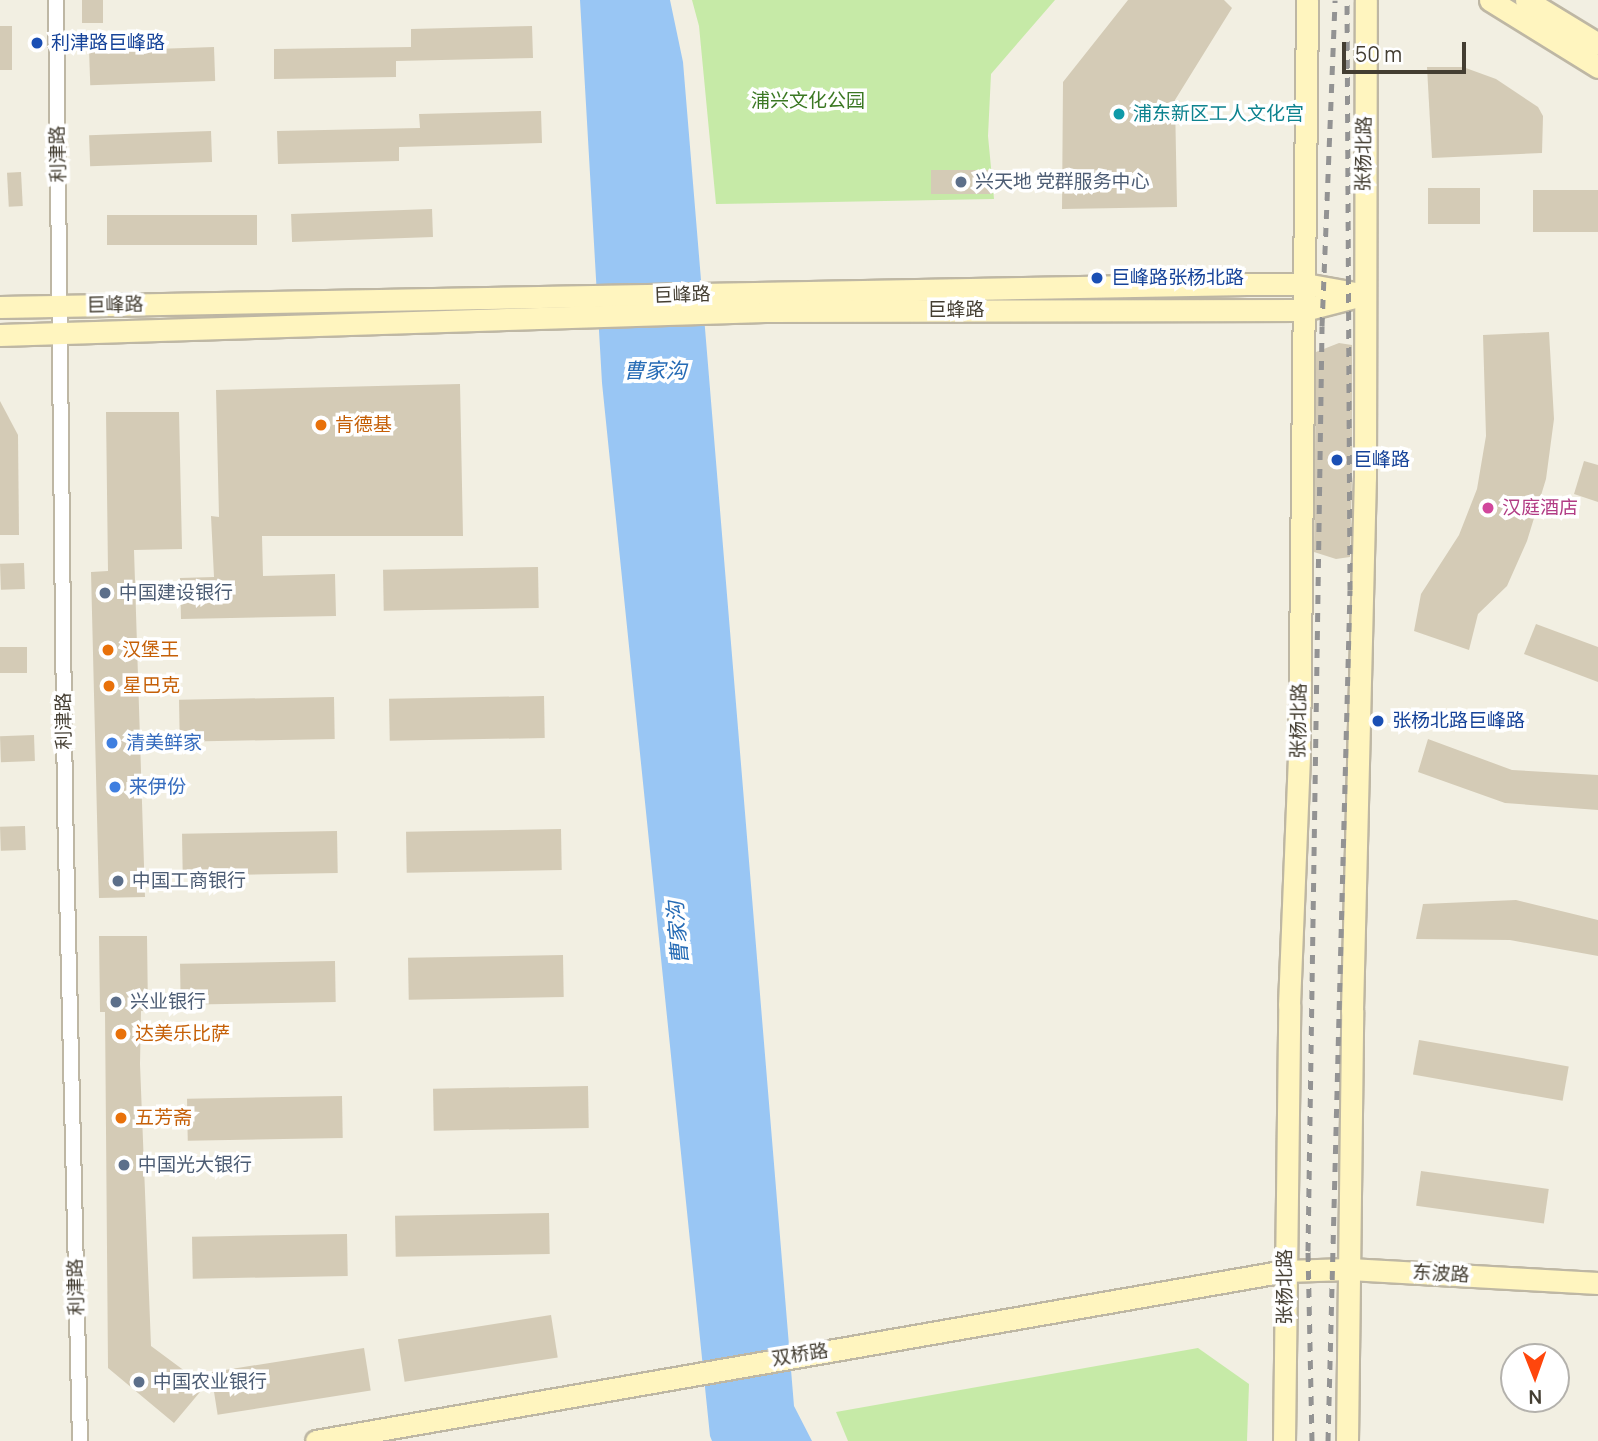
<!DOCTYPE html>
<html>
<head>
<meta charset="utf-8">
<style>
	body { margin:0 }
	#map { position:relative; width:1598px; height:1441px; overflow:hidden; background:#f2efe2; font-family:Manrope,"Noto Sans SC",sans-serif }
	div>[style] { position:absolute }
	.green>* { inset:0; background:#c6eaa7 }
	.water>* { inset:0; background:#99c6f4 }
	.building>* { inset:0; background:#d4cbb6; transform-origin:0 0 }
	.roads { filter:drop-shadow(2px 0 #beb7a4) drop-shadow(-2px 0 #beb7a4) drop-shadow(0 2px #beb7a4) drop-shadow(0 -2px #beb7a4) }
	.street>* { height:14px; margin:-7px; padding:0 7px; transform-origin:7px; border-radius:7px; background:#fff }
	.secondary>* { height:21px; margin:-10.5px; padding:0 10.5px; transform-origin:10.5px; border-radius:10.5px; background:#fff5bf }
	.rail>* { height:5px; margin-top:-2.5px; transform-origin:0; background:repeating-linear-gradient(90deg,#939393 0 9px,transparent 0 18px) }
	.dots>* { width:19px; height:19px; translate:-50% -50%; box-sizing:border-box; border:4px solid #fff; border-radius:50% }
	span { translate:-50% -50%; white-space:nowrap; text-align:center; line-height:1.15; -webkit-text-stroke:7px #fff; paint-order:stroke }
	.transit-label { font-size:19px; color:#164399 }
	.left { translate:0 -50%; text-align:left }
	.park-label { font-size:19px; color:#3b7823 }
	.culture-label { font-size:19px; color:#0d838f }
	.street-label { font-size:19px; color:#443e32 }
	.service-label { font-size:19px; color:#4e5e75 }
	.food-label { font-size:19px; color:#c56008 }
	.hotel-label { font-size:19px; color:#b23c85 }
	.shop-label { font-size:19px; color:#366cbe }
	.water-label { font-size:21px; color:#266bb5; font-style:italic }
	.north { position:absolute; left:1500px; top:1343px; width:70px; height:70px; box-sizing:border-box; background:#fff; border:2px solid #b4b2ad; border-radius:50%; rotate:179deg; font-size:19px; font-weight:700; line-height:28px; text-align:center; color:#443e32 }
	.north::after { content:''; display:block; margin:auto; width:24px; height:32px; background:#ff460c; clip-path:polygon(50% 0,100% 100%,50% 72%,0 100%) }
	.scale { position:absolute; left:1342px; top:42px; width:124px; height:32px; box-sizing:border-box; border:4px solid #443e32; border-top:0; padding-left:9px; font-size:21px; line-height:24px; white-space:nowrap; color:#443e32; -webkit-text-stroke:5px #fff; paint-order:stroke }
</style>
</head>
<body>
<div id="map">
	<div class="green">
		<i style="clip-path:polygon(692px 0,1055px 0,991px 74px,988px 136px,994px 199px,716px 204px,699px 26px)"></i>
		<i style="clip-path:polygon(1198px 1348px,1249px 1384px,1247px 1441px,848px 1441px,836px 1412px)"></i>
	</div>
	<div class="water">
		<i style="clip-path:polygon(580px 0,670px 0,683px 62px,794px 1406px,812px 1441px,712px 1441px,710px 1436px,602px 383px)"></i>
	</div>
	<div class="building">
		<i style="left:82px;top:0;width:21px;height:23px"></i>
		<i style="clip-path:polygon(1128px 0,1224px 0,1232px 8px,1175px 100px,1177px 207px,1062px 209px,1063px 82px)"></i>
		<i style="left:0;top:26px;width:12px;height:44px"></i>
		<i style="clip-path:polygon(532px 26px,533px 58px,396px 61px,396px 77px,274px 79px,274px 49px,411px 47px,411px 29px)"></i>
		<i style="left:214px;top:47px;width:34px;height:125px;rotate:88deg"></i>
		<i style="clip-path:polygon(1427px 67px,1463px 67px,1496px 79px,1538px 107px,1543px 116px,1542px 153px,1432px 158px)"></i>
		<i style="clip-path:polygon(541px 111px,542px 143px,399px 147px,399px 161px,278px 164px,277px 131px,420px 128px,419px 114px)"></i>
		<i style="left:211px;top:131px;width:31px;height:122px;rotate:88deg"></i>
		<i style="left:992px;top:170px;width:24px;height:61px;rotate:90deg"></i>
		<i style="left:21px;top:172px;width:34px;height:14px;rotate:87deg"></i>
		<i style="left:1480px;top:188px;width:36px;height:52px;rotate:90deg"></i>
		<i style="left:1598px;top:190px;width:42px;height:65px;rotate:90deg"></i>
		<i style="left:432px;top:209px;width:28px;height:141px;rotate:88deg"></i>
		<i style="left:257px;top:215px;width:30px;height:150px;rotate:90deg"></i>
		<i style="clip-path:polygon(1549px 332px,1554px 419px,1546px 479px,1527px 541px,1507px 586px,1478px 614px,1469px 650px,1414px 631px,1421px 594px,1459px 535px,1477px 489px,1486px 436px,1483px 335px)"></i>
		<i style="clip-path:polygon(1339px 343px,1352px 345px,1352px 477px,1350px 557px,1336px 559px,1314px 552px,1316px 352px)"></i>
		<i style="clip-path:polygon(460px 384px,463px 536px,262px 536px,263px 576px,335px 574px,336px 616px,181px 619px,180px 578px,214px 577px,211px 516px,219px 517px,216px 390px)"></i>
		<i style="clip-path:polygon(0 401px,18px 435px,19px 535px,0 535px)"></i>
		<i style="clip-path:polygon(106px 412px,179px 412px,182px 549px,134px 550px,145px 897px,99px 898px,91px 572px,108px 571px)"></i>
		<i style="clip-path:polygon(1584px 461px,1598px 465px,1598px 502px,1574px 494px)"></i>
		<i style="left:24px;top:563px;width:26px;height:24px;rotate:88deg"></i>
		<i style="left:538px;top:567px;width:41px;height:155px;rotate:89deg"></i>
		<i style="clip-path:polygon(1536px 624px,1598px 647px,1598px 682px,1524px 654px)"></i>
		<i style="left:0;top:647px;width:27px;height:26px"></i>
		<i style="left:544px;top:696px;width:42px;height:155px;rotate:89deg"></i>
		<i style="left:334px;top:697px;width:42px;height:155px;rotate:89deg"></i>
		<i style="left:34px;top:735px;width:26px;height:34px;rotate:88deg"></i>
		<i style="clip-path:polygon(1428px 739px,1512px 770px,1598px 775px,1598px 810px,1505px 803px,1418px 772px)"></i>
		<i style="left:25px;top:826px;width:24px;height:25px;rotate:88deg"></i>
		<i style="left:561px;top:829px;width:41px;height:155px;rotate:89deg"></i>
		<i style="left:337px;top:831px;width:42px;height:155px;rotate:89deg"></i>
		<i style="clip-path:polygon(1516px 900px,1598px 920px,1598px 956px,1510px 940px,1416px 939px,1423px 904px)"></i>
		<i style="clip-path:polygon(99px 936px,147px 936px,148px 1011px,141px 1011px,140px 1064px,151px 1346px,205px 1386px,174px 1423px,108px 1368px,105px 1012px,100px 1012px)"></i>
		<i style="left:563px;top:955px;width:42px;height:155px;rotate:89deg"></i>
		<i style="left:335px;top:961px;width:41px;height:155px;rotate:89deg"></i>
		<i style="left:1419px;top:1040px;width:152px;height:35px;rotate:10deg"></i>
		<i style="left:588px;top:1086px;width:42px;height:155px;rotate:89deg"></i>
		<i style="left:342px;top:1096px;width:42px;height:155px;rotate:89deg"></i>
		<i style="left:1421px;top:1171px;width:129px;height:35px;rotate:8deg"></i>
		<i style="left:549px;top:1213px;width:41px;height:154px;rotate:89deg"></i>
		<i style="left:347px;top:1234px;width:42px;height:155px;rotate:89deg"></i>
		<i style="left:551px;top:1315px;width:43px;height:155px;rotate:81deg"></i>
		<i style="left:364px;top:1348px;width:43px;height:155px;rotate:81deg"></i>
	</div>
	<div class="roads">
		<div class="street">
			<i style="left:56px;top:0;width:805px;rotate:89.36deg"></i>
			<i style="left:65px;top:805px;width:636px;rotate:88.65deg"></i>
		</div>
		<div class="secondary">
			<i style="left:1490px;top:0;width:127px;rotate:31.8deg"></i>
			<i style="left:1526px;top:0;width:84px;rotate:31.4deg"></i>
			<i style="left:0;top:307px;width:1247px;rotate:-1.06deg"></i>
			<i style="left:1247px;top:284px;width:58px"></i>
			<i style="left:1305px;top:284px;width:51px;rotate:10.2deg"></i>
			<i style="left:0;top:335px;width:765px;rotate:-1.8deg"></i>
			<i style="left:765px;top:311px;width:539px;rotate:-0.11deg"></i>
			<i style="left:1304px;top:310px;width:61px;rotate:-14.3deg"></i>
			<i style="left:316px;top:1441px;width:984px;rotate:-9.95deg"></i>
			<i style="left:1285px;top:1271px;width:64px;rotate:-1.8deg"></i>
			<i style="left:1349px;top:1269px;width:249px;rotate:3.2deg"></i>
			<i style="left:1284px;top:1441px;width:436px;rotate:-89.3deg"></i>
			<i style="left:1289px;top:1005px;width:250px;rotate:-87.7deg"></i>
			<i style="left:1299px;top:755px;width:755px;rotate:-89.39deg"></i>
			<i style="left:1347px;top:1441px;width:430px;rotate:-89.3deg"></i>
			<i style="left:1352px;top:1011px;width:534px;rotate:-88.61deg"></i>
			<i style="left:1365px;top:477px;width:477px;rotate:-89.9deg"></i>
		</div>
	</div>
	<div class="rail">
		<i style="left:1312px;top:1441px;width:190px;rotate:-91.2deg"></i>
		<i style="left:1308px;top:1251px;width:925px;rotate:-89.13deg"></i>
		<i style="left:1322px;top:326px;width:326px;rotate:-87.7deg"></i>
		<i style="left:1328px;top:1441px;width:851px;rotate:-88.52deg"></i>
		<i style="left:1350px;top:590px;width:590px;rotate:-90.29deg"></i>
	</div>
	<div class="dots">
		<i style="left:37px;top:43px;background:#1a4fb4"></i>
		<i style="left:1119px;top:114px;background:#0f9aa8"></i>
		<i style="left:961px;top:182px;background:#5c6f8a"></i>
		<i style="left:1097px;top:278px;background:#1a4fb4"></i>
		<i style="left:321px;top:425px;background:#e8710a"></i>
		<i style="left:1337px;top:460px;background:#1a4fb4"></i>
		<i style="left:1488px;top:508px;background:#d1479c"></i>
		<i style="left:105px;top:593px;background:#5c6f8a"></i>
		<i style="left:108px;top:650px;background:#e8710a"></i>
		<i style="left:109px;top:686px;background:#e8710a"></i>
		<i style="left:1378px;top:721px;background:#1a4fb4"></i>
		<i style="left:112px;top:743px;background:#3f7fe0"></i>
		<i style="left:115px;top:787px;background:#3f7fe0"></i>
		<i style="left:118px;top:881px;background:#5c6f8a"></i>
		<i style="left:116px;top:1002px;background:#5c6f8a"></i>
		<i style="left:121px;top:1034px;background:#e8710a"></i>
		<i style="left:121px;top:1118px;background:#e8710a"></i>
		<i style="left:124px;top:1165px;background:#5c6f8a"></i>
		<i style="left:139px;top:1382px;background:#5c6f8a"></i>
	</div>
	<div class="transit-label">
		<span class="left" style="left:51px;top:43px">利津路巨峰路</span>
		<span class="left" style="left:1111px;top:278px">巨峰路张杨北路</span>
		<span class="left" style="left:1353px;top:460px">巨峰路</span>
		<span class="left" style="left:1392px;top:721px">张杨北路巨峰路</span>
	</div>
	<div class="park-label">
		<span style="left:808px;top:101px">浦兴文化公园</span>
	</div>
	<div class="culture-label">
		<span class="left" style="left:1133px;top:114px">浦东新区工人文化宫</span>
	</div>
	<div class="street-label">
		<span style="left:58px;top:154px;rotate:-91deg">利津路</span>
		<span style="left:1364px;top:154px;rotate:-89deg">张杨北路</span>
		<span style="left:682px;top:295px;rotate:-2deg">巨峰路</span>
		<span style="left:115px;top:305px;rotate:-1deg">巨峰路</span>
		<span style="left:956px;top:310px">巨蜂路</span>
		<span style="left:64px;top:721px;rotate:-91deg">利津路</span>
		<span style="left:1299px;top:721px;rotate:-89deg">张杨北路</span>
		<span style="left:1441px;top:1274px;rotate:3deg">东波路</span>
		<span style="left:76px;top:1287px;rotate:-91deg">利津路</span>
		<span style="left:1285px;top:1287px;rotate:-90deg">张杨北路</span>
		<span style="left:800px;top:1355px;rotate:-9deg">双桥路</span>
	</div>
	<div class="service-label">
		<span class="left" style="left:975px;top:182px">兴天地 党群服务中心</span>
		<span class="left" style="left:119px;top:593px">中国建设银行</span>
		<span class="left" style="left:132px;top:881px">中国工商银行</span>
		<span class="left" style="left:130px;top:1002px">兴业银行</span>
		<span class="left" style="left:138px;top:1165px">中国光大银行</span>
		<span class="left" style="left:153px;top:1382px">中国农业银行</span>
	</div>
	<div class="food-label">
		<span class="left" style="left:335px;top:425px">肯德基</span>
		<span class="left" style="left:122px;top:650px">汉堡王</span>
		<span class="left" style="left:123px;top:686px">星巴克</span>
		<span class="left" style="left:135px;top:1034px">达美乐比萨</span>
		<span class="left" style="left:135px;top:1118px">五芳斋</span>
	</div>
	<div class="hotel-label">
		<span class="left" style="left:1502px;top:508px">汉庭酒店</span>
	</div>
	<div class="shop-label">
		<span class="left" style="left:126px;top:743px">清美鲜家</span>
		<span class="left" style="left:129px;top:787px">来伊份</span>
	</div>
	<div class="water-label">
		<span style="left:655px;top:370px">曹家沟</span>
		<span style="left:677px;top:933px;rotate:-95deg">曹家沟</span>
	</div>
	<div class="north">N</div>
	<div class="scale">50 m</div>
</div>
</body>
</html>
